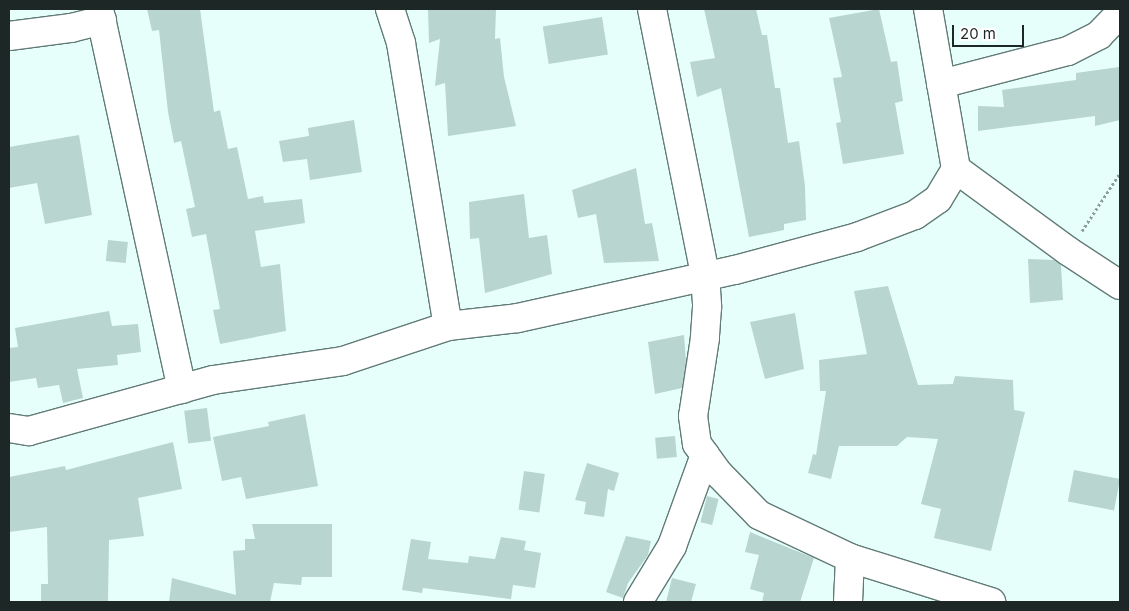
<!DOCTYPE html>
<html>
<head>
<meta charset="utf-8">
<style>
	body { margin:0 }
	#map { position:relative; width:1129px; height:611px; overflow:hidden; background:#e7fffa; font-family:Inter,sans-serif }
	div>[style] { position:absolute }
	.building>* { inset:0; background:#b8d5cf; transform-origin:0 0 }
	.path>* { height:3px; margin-top:-1.5px; transform-origin:0; background:repeating-linear-gradient(90deg,#8c9e9a 0 2.5px,transparent 0 5px) }
	.roads { filter:drop-shadow(1px 0 #617b76) drop-shadow(-1px 0 #617b76) drop-shadow(0 1px #617b76) drop-shadow(0 -1px #617b76) }
	.minor>* { height:28px; margin:-14px; padding:0 14px; transform-origin:14px; border-radius:14px; background:#fff }
	span { translate:-50% -50%; white-space:nowrap; text-align:center; line-height:1.15; -webkit-text-stroke:4px #fff; paint-order:stroke }
	.frame { position:absolute; inset:0; border:10px solid #1d2725; pointer-events:none }
	.scale { position:absolute; left:952px; top:25px; width:72px; height:22px; box-sizing:border-box; border:2px solid #1d2725; border-top:0; padding-left:6px; font-size:15px; line-height:18px; white-space:nowrap; color:#1d2725; -webkit-text-stroke:4px #fff; paint-order:stroke }
</style>
</head>
<body>
<div id="map">
	<div class="building">
		<i style="clip-path:polygon(147px 9px,200px 9px,214px 112px,220px 110px,228px 149px,237px 147px,248px 199px,263px 196px,264px 203px,302px 199px,305px 223px,255px 231px,261px 267px,280px 264px,286px 331px,220px 344px,213px 310px,220px 309px,206px 234px,192px 237px,186px 209px,195px 207px,181px 141px,174px 143px,168px 112px,159px 30px,152px 31px)"></i>
		<i style="clip-path:polygon(428px 9px,496px 9px,495px 39px,500px 38px,504px 77px,516px 126px,448px 136px,445px 83px,435px 86px,440px 39px,429px 43px)"></i>
		<i style="clip-path:polygon(704px 9px,756px 9px,762px 35px,767px 35px,775px 88px,780px 88px,788px 143px,799px 141px,805px 186px,806px 220px,784px 224px,784px 230px,749px 237px,721px 88px,697px 97px,690px 62px,715px 58px)"></i>
		<i style="clip-path:polygon(879px 9px,891px 62px,897px 61px,903px 101px,895px 103px,904px 154px,843px 164px,836px 123px,841px 122px,833px 78px,842px 77px,829px 18px)"></i>
		<i style="left:602px;top:17px;width:38px;height:60px;rotate:81deg"></i>
		<i style="clip-path:polygon(1119px 67px,1120px 120px,1095px 126px,1095px 116px,978px 131px,978px 106px,1004px 107px,1002px 90px,1076px 80px,1076px 73px)"></i>
		<i style="clip-path:polygon(354px 120px,362px 172px,310px 180px,307px 159px,283px 162px,279px 141px,309px 136px,308px 128px)"></i>
		<i style="clip-path:polygon(79px 135px,92px 215px,45px 224px,37px 183px,9px 188px,9px 147px)"></i>
		<i style="clip-path:polygon(636px 168px,645px 224px,652px 223px,659px 261px,604px 263px,596px 214px,578px 218px,572px 190px)"></i>
		<i style="clip-path:polygon(524px 194px,529px 238px,547px 235px,552px 274px,485px 293px,479px 238px,470px 239px,469px 202px)"></i>
		<i style="left:108px;top:240px;width:20px;height:21px;rotate:6deg"></i>
		<i style="clip-path:polygon(1028px 259px,1054px 260px,1061px 265px,1063px 300px,1030px 303px)"></i>
		<i style="clip-path:polygon(888px 286px,918px 385px,953px 384px,955px 376px,1013px 380px,1014px 410px,1025px 412px,991px 551px,934px 538px,941px 509px,921px 504px,938px 439px,907px 437px,897px 446px,839px 446px,831px 479px,808px 473px,813px 454px,816px 455px,826px 391px,820px 391px,819px 360px,867px 354px,854px 291px)"></i>
		<i style="clip-path:polygon(109px 311px,112px 326px,138px 324px,141px 352px,117px 355px,118px 365px,77px 369px,83px 398px,63px 403px,59px 385px,38px 388px,36px 378px,9px 382px,9px 348px,18px 347px,15px 328px)"></i>
		<i style="clip-path:polygon(795px 313px,804px 369px,765px 379px,750px 322px)"></i>
		<i style="clip-path:polygon(684px 335px,686px 362px,682px 388px,655px 394px,648px 342px)"></i>
		<i style="left:207px;top:408px;width:33px;height:23px;rotate:83deg"></i>
		<i style="clip-path:polygon(305px 414px,318px 486px,246px 499px,241px 477px,222px 481px,213px 437px,269px 426px,268px 422px)"></i>
		<i style="left:675px;top:436px;width:21px;height:20px;rotate:85deg"></i>
		<i style="clip-path:polygon(173px 442px,182px 489px,138px 498px,144px 536px,109px 540px,108px 602px,41px 602px,41px 584px,48px 584px,47px 527px,9px 532px,9px 477px,65px 466px,66px 470px)"></i>
		<i style="clip-path:polygon(587px 463px,619px 473px,614px 491px,608px 489px,604px 517px,584px 514px,586px 502px,575px 500px)"></i>
		<i style="left:1074px;top:470px;width:47px;height:32px;rotate:11deg"></i>
		<i style="left:524px;top:471px;width:21px;height:39px;rotate:8deg"></i>
		<i style="left:707px;top:496px;width:12px;height:27px;rotate:14deg"></i>
		<i style="clip-path:polygon(252px 524px,332px 524px,332px 577px,302px 577px,301px 585px,274px 583px,270px 602px,169px 602px,172px 578px,236px 595px,233px 551px,245px 550px,245px 539px,255px 539px)"></i>
		<i style="clip-path:polygon(750px 532px,814px 558px,800px 602px,762px 602px,764px 593px,750px 589px,759px 555px,745px 552px)"></i>
		<i style="clip-path:polygon(626px 536px,651px 541px,648px 555px,628px 583px,623px 598px,606px 592px)"></i>
		<i style="clip-path:polygon(501px 537px,526px 541px,524px 550px,541px 553px,535px 588px,513px 585px,511px 599px,423px 588px,422px 593px,402px 590px,411px 539px,431px 542px,428px 559px,468px 563px,469px 556px,495px 559px)"></i>
		<i style="clip-path:polygon(672px 578px,696px 584px,691px 602px,666px 602px)"></i>
	</div>
	<div class="path">
		<i style="left:1082px;top:231px;width:69px;rotate:-56.8deg"></i>
	</div>
	<div class="roads">
		<div class="minor">
			<i style="left:99px;top:9px;width:389px;rotate:77.7deg"></i>
			<i style="left:390px;top:9px;width:36px;rotate:72deg"></i>
			<i style="left:401px;top:43px;width:287px;rotate:80.6deg"></i>
			<i style="left:652px;top:9px;width:271px;rotate:78.7deg"></i>
			<i style="left:705px;top:275px;width:32px;rotate:86deg"></i>
			<i style="left:707px;top:307px;width:31px;rotate:94deg"></i>
			<i style="left:705px;top:338px;width:79px;rotate:98.7deg"></i>
			<i style="left:693px;top:416px;width:28px;rotate:82deg"></i>
			<i style="left:697px;top:444px;width:37px;rotate:54deg"></i>
			<i style="left:719px;top:474px;width:57px;rotate:45.7deg"></i>
			<i style="left:759px;top:515px;width:101px;rotate:25.3deg"></i>
			<i style="left:850px;top:558px;width:148px;rotate:17.3deg"></i>
			<i style="left:9px;top:36px;width:63px;rotate:-7.4deg"></i>
			<i style="left:71px;top:28px;width:32px;rotate:-14deg"></i>
			<i style="left:941px;top:84px;width:131px;rotate:-14.6deg"></i>
			<i style="left:1068px;top:51px;width:35px;rotate:-27deg"></i>
			<i style="left:1099px;top:35px;width:30px;rotate:-46deg"></i>
			<i style="left:956px;top:169px;width:139px;rotate:36.2deg"></i>
			<i style="left:1068px;top:251px;width:62px;rotate:33.2deg"></i>
			<i style="left:9px;top:428px;width:20px;rotate:9deg"></i>
			<i style="left:29px;top:431px;width:191px;rotate:-15.5deg"></i>
			<i style="left:213px;top:380px;width:131px;rotate:-8.3deg"></i>
			<i style="left:343px;top:361px;width:111px;rotate:-18.4deg"></i>
			<i style="left:448px;top:326px;width:70px;rotate:-6.5deg"></i>
			<i style="left:518px;top:318px;width:222px;rotate:-12.5deg"></i>
			<i style="left:735px;top:270px;width:126px;rotate:-15.1deg"></i>
			<i style="left:857px;top:237px;width:62px;rotate:-20.8deg"></i>
			<i style="left:915px;top:215px;width:28px;rotate:-35deg"></i>
			<i style="left:938px;top:199px;width:35px;rotate:-59deg"></i>
			<i style="left:956px;top:169px;width:162px;rotate:-99.9deg"></i>
			<i style="left:638px;top:602px;width:66px;rotate:-58.7deg"></i>
			<i style="left:672px;top:546px;width:97px;rotate:-70.1deg"></i>
			<i style="left:848px;top:602px;width:44px;rotate:-87.4deg"></i>
		</div>
	</div>
	<div class="frame"></div>
	<div class="scale">20 m</div>
</div>
</body>
</html>
